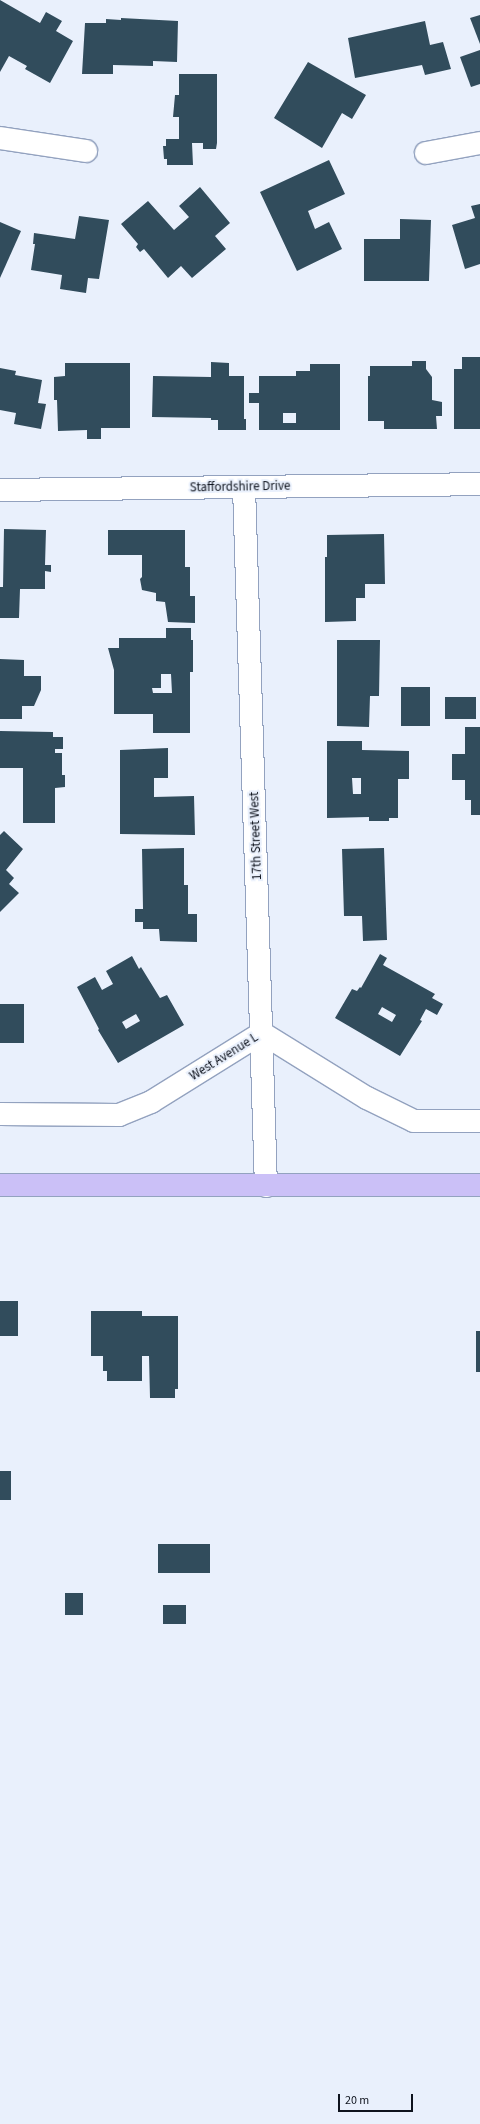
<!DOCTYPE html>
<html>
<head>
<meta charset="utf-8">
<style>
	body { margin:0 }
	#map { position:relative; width:480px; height:2124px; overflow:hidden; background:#e9f0fc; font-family:"Source Sans 3",sans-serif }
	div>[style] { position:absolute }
	.building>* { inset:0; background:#314c5c; transform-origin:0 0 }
	.roads { filter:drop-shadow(1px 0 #93a2bf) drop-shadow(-1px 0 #93a2bf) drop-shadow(0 1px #93a2bf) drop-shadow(0 -1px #93a2bf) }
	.minor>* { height:22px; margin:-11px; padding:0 11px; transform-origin:11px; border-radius:11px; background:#fff }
	.primary>* { height:22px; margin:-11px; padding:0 11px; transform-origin:11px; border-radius:11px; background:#cbc0f7 }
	span { translate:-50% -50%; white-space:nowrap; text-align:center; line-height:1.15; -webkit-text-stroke:4px #e9f0fc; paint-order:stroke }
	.street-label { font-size:13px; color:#0e131d }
	.scale { position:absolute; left:338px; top:2094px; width:75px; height:18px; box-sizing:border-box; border:2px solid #0e131d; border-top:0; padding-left:5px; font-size:12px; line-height:14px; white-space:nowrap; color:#0e131d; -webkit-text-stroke:3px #e9f0fc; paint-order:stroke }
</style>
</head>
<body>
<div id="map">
	<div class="building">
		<i style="clip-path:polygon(0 0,40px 23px,46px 12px,62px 21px,56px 31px,73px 41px,50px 83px,25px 69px,27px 66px,9px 56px,0 72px)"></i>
		<i style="clip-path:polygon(480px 15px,480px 44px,470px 18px)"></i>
		<i style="clip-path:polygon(121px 18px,178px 21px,177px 62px,153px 61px,153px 66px,113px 65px,113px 74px,82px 74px,85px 23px,106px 23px,106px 19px,121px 20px)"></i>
		<i style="clip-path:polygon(425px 21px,430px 45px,443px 42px,451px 69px,425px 75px,422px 65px,355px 78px,348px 38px)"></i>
		<i style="clip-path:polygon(480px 50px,480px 84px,471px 87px,460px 57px)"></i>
		<i style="clip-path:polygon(308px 62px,366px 95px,352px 119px,342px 113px,322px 148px,274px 118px)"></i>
		<i style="clip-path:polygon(179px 74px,217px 74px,217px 143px,216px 149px,203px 149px,203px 143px,192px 143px,193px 165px,167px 165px,167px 159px,164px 159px,163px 146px,166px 146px,166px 139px,179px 139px,179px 117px,173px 117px,175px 95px,179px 95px)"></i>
		<i style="clip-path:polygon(329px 160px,345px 194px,308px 211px,315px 229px,329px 222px,342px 249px,297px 271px,260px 192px)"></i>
		<i style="clip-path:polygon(200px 187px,230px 223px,215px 236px,226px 249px,192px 278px,181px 266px,168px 278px,144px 249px,140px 252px,136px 247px,138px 244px,121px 224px,148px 201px,174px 230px,189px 217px,179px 206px)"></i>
		<i style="clip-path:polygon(480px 204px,480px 264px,465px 269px,452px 225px,475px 218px,471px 206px)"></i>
		<i style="clip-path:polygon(79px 216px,109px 220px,99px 279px,88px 278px,86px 293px,60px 289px,62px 275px,31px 270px,35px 244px,33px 244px,34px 233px,75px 239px)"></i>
		<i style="clip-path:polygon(400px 219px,431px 220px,429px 281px,364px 281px,364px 239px,400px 239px)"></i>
		<i style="clip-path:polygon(0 222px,21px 231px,0 278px)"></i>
		<i style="clip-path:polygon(462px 357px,480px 357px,480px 429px,454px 429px,454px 369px,462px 369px)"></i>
		<i style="clip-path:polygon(412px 361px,426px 361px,426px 369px,432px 377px,432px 400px,442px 402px,442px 416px,436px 416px,437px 429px,384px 429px,384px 421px,368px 421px,368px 376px,370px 376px,370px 366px,412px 366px)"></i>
		<i style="clip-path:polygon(211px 362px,229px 363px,229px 376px,244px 376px,244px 419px,246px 419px,246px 430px,218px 430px,218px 420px,211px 420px,211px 418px,152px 417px,153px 376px,211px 377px)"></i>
		<i style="clip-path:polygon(65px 363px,130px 363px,130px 428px,101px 428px,101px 439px,87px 439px,87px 430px,58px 431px,57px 400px,54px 400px,54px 377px,65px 376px)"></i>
		<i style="clip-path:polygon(evenodd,310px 364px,340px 364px,340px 430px,259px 430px,259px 403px,249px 403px,249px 393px,259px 393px,259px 376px,296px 376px,296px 371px,310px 371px,310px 364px,283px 413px,296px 413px,296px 423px,283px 423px,283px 413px)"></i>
		<i style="clip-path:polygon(0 368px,16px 371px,15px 375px,42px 380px,38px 403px,46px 404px,41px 429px,14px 424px,16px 413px,0 410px)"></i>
		<i style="clip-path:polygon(4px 529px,46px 530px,45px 565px,51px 565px,51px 572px,45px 571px,45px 589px,20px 589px,19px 618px,0 618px,0 587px,3px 587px)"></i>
		<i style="clip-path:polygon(108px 530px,185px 530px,185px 567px,190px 567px,190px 596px,195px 596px,195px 623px,168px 622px,165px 602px,156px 601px,156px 593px,142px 590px,140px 579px,142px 577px,142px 555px,108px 555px)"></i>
		<i style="clip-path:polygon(384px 534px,385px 584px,365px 584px,365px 598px,356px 598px,356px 621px,325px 622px,325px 557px,327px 557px,327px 535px)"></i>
		<i style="clip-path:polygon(evenodd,166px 628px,191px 628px,191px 640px,193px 640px,193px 672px,190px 672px,190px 733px,153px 733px,153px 714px,114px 714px,114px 670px,108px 648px,119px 648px,119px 638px,166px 638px,166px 628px,161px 674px,171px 674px,172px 693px,153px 693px,152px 688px,161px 688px,161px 674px)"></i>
		<i style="clip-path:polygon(337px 640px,380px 640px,379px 696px,370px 696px,369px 727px,337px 726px)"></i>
		<i style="clip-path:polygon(0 659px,24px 660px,24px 676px,41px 676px,41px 690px,34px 706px,22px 706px,22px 719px,0 719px)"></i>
		<i style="left:401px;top:687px;width:29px;height:39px"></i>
		<i style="left:445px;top:697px;width:31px;height:22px"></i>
		<i style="clip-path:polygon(465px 727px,480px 727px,480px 815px,471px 815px,471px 800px,465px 800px,465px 780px,452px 780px,452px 754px,465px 754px)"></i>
		<i style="clip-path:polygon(0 731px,53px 732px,53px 737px,63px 737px,63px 749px,55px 749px,55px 753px,62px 753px,62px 775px,65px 775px,65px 787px,55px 788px,55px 823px,23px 823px,23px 768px,0 768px)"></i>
		<i style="clip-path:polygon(evenodd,327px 741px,362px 741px,362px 750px,409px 751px,409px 779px,398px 779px,398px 818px,389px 818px,389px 821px,369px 821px,369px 817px,327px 818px,327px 741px,352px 778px,361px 778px,361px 794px,353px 794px,352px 778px)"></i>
		<i style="clip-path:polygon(168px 748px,168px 778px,154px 778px,154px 797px,194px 796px,195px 835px,120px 834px,120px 750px)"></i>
		<i style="clip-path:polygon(4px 831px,23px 849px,6px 870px,14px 878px,9px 884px,19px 893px,0 912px,0 835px)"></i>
		<i style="clip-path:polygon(184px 848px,184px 885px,188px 885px,188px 914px,197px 914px,197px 942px,160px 941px,159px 929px,143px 929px,143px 922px,135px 922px,135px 909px,143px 909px,142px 849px)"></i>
		<i style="clip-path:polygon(384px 848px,387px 940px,363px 941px,362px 916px,344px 916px,342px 849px)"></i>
		<i style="clip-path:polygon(evenodd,380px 954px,387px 958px,383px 965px,435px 994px,432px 998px,443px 1004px,437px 1015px,426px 1009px,420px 1020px,422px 1021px,400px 1056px,335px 1018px,352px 989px,357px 991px,360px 987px,361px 988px,380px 954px,382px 1007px,396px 1015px,392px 1022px,378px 1014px,382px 1007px)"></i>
		<i style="clip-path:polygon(evenodd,132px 956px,139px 969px,141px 967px,160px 998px,167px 995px,184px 1025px,118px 1063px,98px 1030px,99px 1029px,77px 987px,95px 977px,102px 990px,113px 984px,106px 971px,132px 956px,136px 1014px,140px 1021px,126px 1029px,122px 1022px,136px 1014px)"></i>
		<i style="left:0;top:1004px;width:24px;height:39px"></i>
		<i style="left:0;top:1301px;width:18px;height:35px"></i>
		<i style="clip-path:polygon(91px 1311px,142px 1311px,142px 1316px,178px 1316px,178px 1389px,175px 1389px,175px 1398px,150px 1398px,149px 1356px,142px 1356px,142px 1381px,107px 1381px,107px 1371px,103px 1371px,103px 1356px,91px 1356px)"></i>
		<i style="left:476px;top:1331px;width:4px;height:41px"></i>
		<i style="left:0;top:1471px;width:11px;height:29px"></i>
		<i style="left:210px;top:1544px;width:29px;height:52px;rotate:90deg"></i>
		<i style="left:65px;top:1593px;width:18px;height:22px"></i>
		<i style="left:163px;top:1605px;width:23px;height:19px"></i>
	</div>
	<div class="roads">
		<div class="minor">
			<i style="left:0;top:138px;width:87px;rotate:8.6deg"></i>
			<i style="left:426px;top:153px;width:55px;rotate:-10.5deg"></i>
			<i style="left:244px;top:487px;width:699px;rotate:88.2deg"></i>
			<i style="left:0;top:490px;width:480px;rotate:-0.7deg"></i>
			<i style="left:0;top:1114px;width:119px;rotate:0.5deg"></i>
			<i style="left:119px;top:1115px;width:35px;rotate:-22deg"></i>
			<i style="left:151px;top:1102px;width:131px;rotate:-31.9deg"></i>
			<i style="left:262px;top:1033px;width:123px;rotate:31.8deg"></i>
			<i style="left:367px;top:1098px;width:52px;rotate:26.1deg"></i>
			<i style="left:414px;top:1121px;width:66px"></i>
		</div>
		<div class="primary">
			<i style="left:0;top:1185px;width:480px"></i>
		</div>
	</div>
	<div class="street-label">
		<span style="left:240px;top:487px;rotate:-1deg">Staffordshire Drive</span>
		<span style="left:256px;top:836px;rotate:-92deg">17th Street West</span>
		<span style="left:224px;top:1057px;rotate:-32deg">West Avenue L</span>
	</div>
	<div class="scale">20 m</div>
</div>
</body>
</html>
